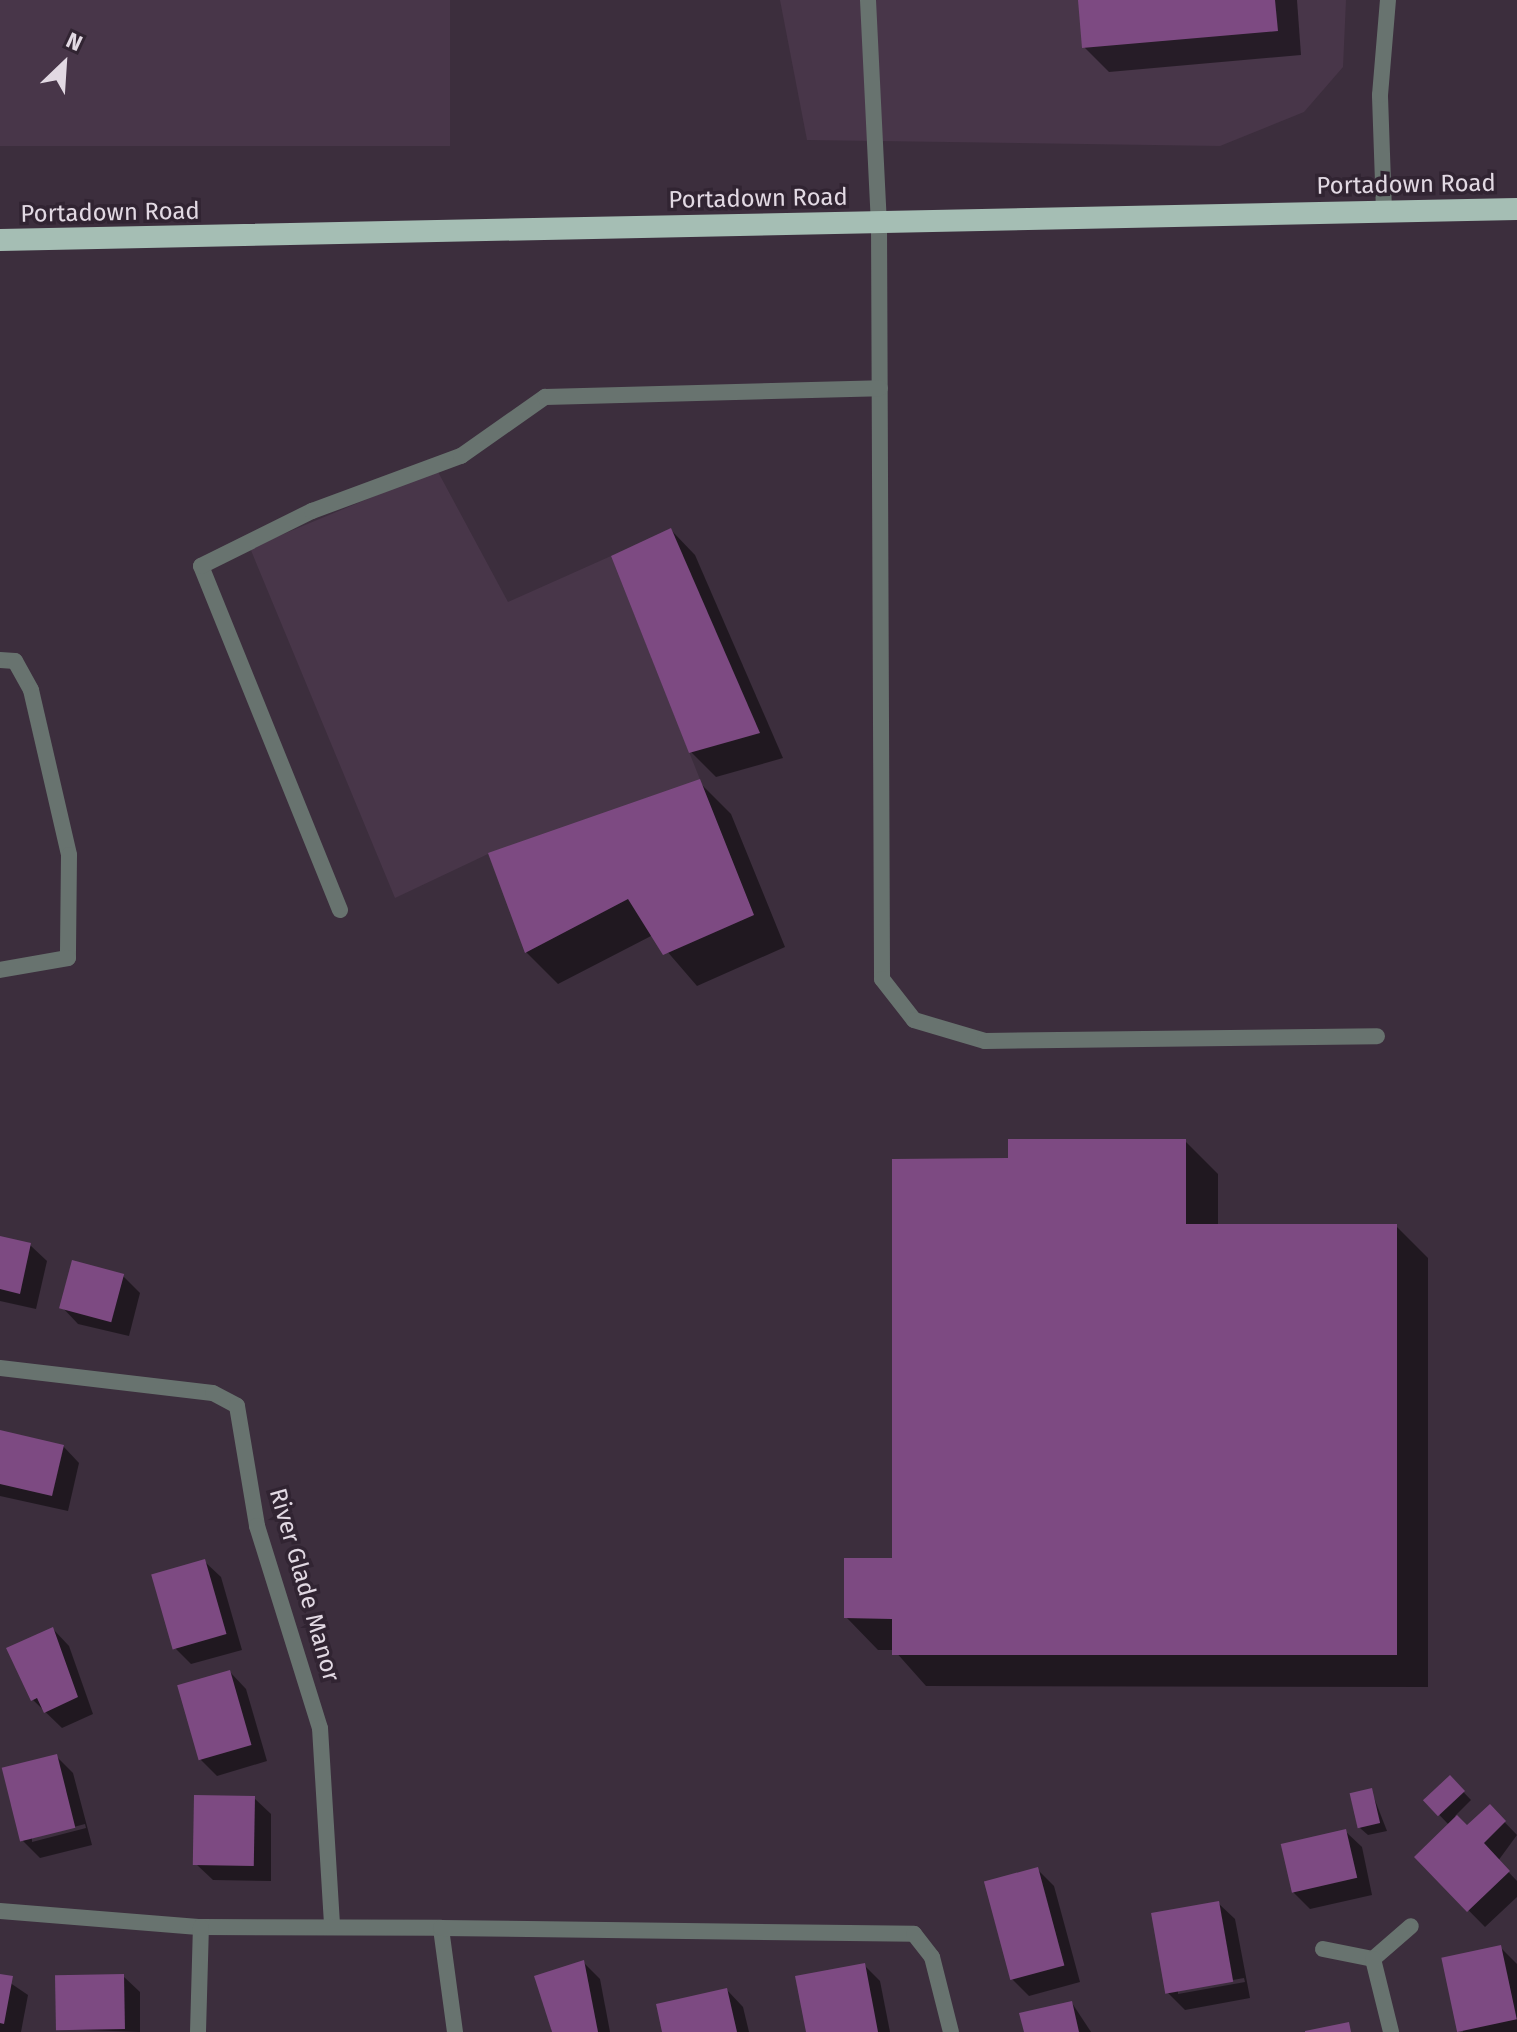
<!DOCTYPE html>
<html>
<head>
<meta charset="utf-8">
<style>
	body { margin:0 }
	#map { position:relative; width:1517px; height:2032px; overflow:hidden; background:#3c2e3d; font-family:"Fira Sans",sans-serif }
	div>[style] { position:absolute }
	.built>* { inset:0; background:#483649; transform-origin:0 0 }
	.shadow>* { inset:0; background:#0007 }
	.building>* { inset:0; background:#7d4a82; transform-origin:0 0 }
	.service>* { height:16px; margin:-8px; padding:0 8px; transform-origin:8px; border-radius:8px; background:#68736f }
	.minor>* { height:16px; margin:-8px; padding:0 8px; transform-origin:8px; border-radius:8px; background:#68736f }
	.trunk>* { height:22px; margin:-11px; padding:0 11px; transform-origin:11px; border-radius:11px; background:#a5beb4 }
	span { translate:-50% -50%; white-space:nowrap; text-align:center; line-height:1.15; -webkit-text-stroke:7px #312432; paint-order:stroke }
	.street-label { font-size:24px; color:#e2d9e3 }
	.north { position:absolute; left:24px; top:24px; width:80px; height:80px; -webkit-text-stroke:6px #312432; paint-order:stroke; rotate:25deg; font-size:22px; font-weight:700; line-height:32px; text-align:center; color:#e2d9e3 }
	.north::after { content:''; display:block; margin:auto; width:28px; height:36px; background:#e2d9e3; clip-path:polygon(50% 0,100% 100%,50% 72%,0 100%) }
</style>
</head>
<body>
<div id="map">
	<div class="built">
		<i style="left:0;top:0;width:450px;height:146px"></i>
		<i style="clip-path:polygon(780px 0,1346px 0,1343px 67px,1304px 112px,1220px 146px,807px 140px)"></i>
		<i style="clip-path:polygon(437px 470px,508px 602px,611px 556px,754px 915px,663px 955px,628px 899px,525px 953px,488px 854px,395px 898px,250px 548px)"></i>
	</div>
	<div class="shadow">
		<i style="clip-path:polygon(1080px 0,1297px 0,1301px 55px,1109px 72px,1084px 47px)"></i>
		<i style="clip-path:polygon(671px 530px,695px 555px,783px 758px,716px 777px,691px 752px)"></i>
		<i style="clip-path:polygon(699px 782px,731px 814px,785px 947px,697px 986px,653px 935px,558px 984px,526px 952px)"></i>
		<i style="clip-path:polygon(1185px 1141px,1218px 1174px,1218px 1226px,1396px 1226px,1428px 1258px,1428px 1687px,926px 1686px,894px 1650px,878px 1650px,846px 1617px,894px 1560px,1010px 1160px)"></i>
		<i style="clip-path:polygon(0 1238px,30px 1245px,47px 1261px,36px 1309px,0 1301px)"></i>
		<i style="clip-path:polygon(123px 1276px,140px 1293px,129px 1336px,78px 1324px,62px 1307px)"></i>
		<i style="clip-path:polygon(0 1432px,63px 1446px,79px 1463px,68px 1511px,0 1496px)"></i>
		<i style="clip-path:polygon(204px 1561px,221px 1577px,242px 1650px,191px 1664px,175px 1648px)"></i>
		<i style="clip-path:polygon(53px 1629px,69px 1646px,93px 1714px,62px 1728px,32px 1699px)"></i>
		<i style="clip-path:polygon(230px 1672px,246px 1689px,267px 1761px,217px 1776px,200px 1759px)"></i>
		<i style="clip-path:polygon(evenodd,56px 1756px,73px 1773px,92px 1845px,40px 1858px,23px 1841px,56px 1756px,85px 1824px,86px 1828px,32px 1842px,32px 1838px,85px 1824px)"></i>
		<i style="clip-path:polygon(1450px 1778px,1471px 1800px,1455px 1816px,1467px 1828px,1490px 1807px,1517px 1835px,1498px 1861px,1517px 1881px,1517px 1897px,1485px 1927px,1416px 1857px,1449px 1825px,1426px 1801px)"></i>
		<i style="clip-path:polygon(1371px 1790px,1387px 1831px,1368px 1835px,1360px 1828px)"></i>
		<i style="clip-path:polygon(254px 1798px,271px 1814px,271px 1881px,213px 1880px,196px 1864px)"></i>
		<i style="clip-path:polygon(1345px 1831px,1362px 1847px,1372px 1895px,1310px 1909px,1293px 1892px)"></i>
		<i style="clip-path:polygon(1037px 1869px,1054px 1886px,1080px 1982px,1029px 1996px,1012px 1979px)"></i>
		<i style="clip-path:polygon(evenodd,1218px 1903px,1235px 1919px,1250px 1998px,1185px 2010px,1168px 1993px,1218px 1903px,1244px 1978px,1245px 1982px,1178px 1994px,1178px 1990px,1244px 1978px)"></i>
		<i style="clip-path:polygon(1500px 1947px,1517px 1964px,1517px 2032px,1463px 2032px,1445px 1961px)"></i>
		<i style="clip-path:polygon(583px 1962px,600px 1979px,610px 2032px,552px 2032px,537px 1977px)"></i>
		<i style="clip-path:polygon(864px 1965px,880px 1981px,890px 2032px,808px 2032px)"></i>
		<i style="clip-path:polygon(0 1976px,28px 1995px,21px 2032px,0 2032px)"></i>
		<i style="clip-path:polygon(123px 1976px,140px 1992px,140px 2032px,58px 2029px)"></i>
		<i style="clip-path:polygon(727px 1990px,743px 2007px,749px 2032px,667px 2032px)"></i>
		<i style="clip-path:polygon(1072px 2003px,1091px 2032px,1026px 2032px)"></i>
	</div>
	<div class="building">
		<i style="clip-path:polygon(1078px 0,1275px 0,1278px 31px,1082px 48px)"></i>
		<i style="clip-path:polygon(671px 528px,760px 733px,689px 753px,611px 556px)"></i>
		<i style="clip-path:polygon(700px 779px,754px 915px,663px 955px,628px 899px,525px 953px,488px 853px)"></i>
		<i style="clip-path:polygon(1008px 1139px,1186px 1139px,1186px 1224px,1397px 1224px,1397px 1655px,892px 1655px,892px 1619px,844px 1618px,844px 1558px,892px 1558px,892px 1159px,1008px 1158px)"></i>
		<i style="clip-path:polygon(0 1236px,31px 1243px,20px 1294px,0 1289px)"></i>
		<i style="left:72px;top:1260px;width:54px;height:50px;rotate:15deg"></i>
		<i style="clip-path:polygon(0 1430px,64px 1445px,52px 1496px,0 1484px)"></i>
		<i style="left:205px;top:1559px;width:78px;height:56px;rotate:74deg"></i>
		<i style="clip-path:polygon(53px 1627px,78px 1697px,44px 1713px,37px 1698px,31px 1701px,6px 1648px)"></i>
		<i style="left:230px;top:1670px;width:78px;height:55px;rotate:74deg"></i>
		<i style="left:57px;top:1754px;width:76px;height:57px;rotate:76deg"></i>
		<i style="left:1450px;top:1775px;width:22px;height:37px;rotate:47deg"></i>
		<i style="left:1372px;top:1788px;width:36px;height:23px;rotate:77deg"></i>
		<i style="left:194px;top:1795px;width:61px;height:70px;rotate:1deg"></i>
		<i style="clip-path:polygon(1490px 1804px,1506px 1821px,1484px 1843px,1510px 1871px,1467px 1912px,1414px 1857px,1457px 1815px,1467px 1825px)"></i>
		<i style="left:1346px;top:1829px;width:50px;height:67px;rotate:77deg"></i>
		<i style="left:1038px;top:1867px;width:102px;height:56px;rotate:75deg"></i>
		<i style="left:1219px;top:1901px;width:82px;height:69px;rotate:80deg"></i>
		<i style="left:1501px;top:1945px;width:76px;height:61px;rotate:78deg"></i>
		<i style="clip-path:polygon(584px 1960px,598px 2032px,552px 2032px,534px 1976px)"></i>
		<i style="clip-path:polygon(865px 1963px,878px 2032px,806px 2032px,795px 1976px)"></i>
		<i style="clip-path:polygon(0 1974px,13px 1976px,4px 2024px,0 2023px)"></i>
		<i style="left:124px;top:1974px;width:55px;height:69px;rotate:89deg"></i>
		<i style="clip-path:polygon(727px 1988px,737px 2032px,662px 2032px,656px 2004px)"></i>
		<i style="clip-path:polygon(1072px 2001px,1079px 2032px,1024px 2032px,1019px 2013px)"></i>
		<i style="clip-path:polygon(1349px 2022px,1351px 2032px,1305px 2032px,1305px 2031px)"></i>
	</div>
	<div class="service">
		<i style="left:868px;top:0;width:222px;rotate:87.2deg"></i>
		<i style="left:879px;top:222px;width:757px;rotate:89.77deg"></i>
		<i style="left:882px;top:979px;width:52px;rotate:52deg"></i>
		<i style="left:914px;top:1020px;width:74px;rotate:16.5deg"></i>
		<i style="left:985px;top:1041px;width:392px;rotate:-0.7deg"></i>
		<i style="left:1384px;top:211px;width:116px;rotate:-92deg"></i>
		<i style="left:1380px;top:95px;width:95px;rotate:-85.2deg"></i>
		<i style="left:340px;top:910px;width:371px;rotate:-112deg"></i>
		<i style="left:201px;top:566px;width:124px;rotate:-26.4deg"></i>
		<i style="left:312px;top:511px;width:159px;rotate:-20.3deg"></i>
		<i style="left:461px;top:456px;width:103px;rotate:-35.1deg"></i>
		<i style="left:545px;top:397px;width:335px;rotate:-1.5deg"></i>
	</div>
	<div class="minor">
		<i style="left:0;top:660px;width:15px;rotate:4deg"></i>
		<i style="left:15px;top:661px;width:33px;rotate:61deg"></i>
		<i style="left:31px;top:690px;width:169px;rotate:77deg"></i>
		<i style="left:69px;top:855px;width:103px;rotate:90.6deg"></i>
		<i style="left:68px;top:958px;width:69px;rotate:170deg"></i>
		<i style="left:0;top:1368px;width:214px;rotate:6.7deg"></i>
		<i style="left:213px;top:1393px;width:27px;rotate:28deg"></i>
		<i style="left:237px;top:1406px;width:122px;rotate:80.5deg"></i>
		<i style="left:257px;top:1526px;width:212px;rotate:72.7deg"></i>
		<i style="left:320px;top:1728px;width:195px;rotate:86.5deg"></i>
		<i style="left:0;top:1911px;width:202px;rotate:4.6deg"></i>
		<i style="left:201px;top:1927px;width:240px;rotate:0.2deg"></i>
		<i style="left:1323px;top:1949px;width:51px;rotate:11.3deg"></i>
		<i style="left:1373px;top:1959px;width:50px;rotate:-41deg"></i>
		<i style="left:1373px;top:1959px;width:75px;rotate:76.1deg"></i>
		<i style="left:198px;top:2032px;width:105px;rotate:-88.4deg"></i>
		<i style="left:455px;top:2032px;width:105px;rotate:-97.7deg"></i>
		<i style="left:441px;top:1928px;width:473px;rotate:0.7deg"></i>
		<i style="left:914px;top:1934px;width:29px;rotate:52deg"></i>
		<i style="left:932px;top:1957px;width:77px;rotate:75.8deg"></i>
	</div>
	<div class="trunk">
		<i style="left:0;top:240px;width:1517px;rotate:-1.17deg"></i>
	</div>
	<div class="street-label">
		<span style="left:1406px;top:185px;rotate:-1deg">Portadown Road</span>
		<span style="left:758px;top:199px;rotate:-1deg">Portadown Road</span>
		<span style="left:110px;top:213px;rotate:-1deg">Portadown Road</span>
		<span style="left:304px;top:1585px;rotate:74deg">River Glade Manor</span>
	</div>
	<div class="north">N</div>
</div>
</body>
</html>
